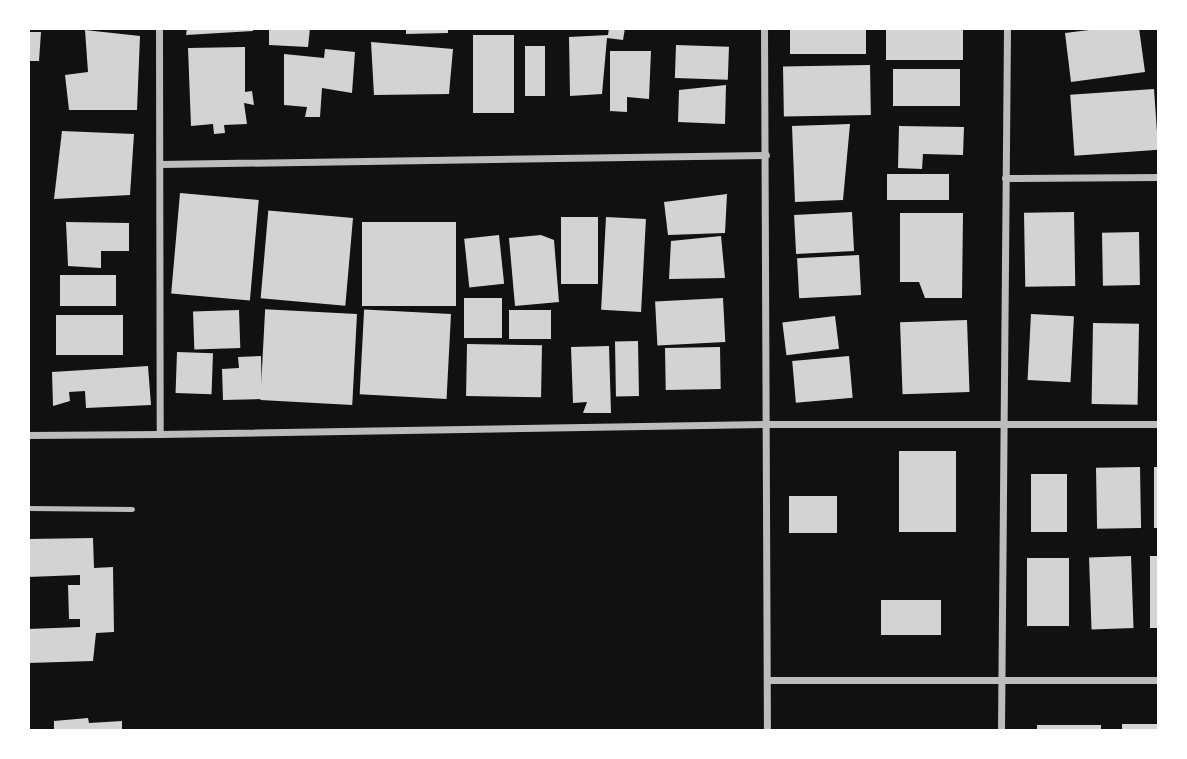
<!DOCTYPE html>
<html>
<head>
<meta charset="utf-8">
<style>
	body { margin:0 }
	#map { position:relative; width:1187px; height:759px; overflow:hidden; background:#111; font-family:Quicksand,sans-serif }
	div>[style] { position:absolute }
	.building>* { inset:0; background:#d3d3d3; transform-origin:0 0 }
	.service>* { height:5px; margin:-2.5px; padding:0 2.5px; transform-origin:2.5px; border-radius:2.5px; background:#bcbcbc }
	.minor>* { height:7px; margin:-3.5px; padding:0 3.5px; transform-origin:3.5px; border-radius:3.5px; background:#bcbcbc }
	span { translate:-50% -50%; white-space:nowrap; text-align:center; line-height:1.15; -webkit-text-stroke:5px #fff; paint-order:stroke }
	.frame { position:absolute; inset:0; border:30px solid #fff; pointer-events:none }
</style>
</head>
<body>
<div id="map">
	<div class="building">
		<i style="clip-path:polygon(187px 28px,253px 28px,253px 31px,186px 35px)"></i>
		<i style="clip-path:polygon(269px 28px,310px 28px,308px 47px,269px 45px)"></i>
		<i style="clip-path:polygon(406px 28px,448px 28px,448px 33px,406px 34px)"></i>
		<i style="clip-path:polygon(609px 28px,625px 28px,623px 40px,607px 38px,602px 94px,570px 96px,569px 37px,608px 35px)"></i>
		<i style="left:790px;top:28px;width:76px;height:26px"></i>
		<i style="left:886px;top:28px;width:77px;height:32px"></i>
		<i style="clip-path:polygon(1105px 28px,1139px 28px,1145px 72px,1071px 82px,1065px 33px)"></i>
		<i style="clip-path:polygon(85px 30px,140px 36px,137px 110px,69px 110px,65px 75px,88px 72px)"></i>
		<i style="clip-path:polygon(28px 32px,41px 32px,39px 61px,28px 61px)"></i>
		<i style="left:473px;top:35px;width:41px;height:78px"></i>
		<i style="clip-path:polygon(371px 42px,453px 49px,449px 94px,374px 95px)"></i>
		<i style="left:676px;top:45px;width:53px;height:33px;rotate:2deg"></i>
		<i style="left:525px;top:46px;width:20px;height:50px"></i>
		<i style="clip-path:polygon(245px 47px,245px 92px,252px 91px,254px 105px,244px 103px,247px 124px,224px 125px,225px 133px,214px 134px,213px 124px,191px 126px,188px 48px)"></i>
		<i style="clip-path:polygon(325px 49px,355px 52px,352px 93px,322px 88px,320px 117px,305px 117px,307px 107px,284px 105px,284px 54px,324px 58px)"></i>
		<i style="clip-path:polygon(610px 51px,651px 51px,649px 99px,627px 97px,627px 112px,610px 111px)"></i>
		<i style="left:870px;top:65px;width:50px;height:87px;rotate:89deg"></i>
		<i style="left:893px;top:69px;width:67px;height:37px"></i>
		<i style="clip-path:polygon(726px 85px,725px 124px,678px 122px,679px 90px)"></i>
		<i style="left:1154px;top:89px;width:61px;height:84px;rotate:86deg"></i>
		<i style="clip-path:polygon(850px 124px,843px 200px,795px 202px,792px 126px)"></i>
		<i style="clip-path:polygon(899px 126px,964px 127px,963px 155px,923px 154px,922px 169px,898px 168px)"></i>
		<i style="clip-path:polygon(62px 131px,134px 134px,130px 195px,54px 199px)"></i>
		<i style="left:949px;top:174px;width:26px;height:62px;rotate:90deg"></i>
		<i style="left:180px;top:193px;width:79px;height:101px;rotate:5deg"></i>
		<i style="clip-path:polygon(727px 194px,725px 233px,668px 235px,664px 202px)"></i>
		<i style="left:852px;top:212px;width:39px;height:58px;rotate:87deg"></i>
		<i style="left:1074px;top:212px;width:74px;height:50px;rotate:89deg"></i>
		<i style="clip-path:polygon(900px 213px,963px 213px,962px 298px,925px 298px,919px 282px,900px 282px)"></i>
		<i style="left:598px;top:217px;width:67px;height:37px;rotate:90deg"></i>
		<i style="left:606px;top:217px;width:40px;height:93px;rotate:3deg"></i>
		<i style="left:353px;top:218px;width:88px;height:85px;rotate:95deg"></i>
		<i style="clip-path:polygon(66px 222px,129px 223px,129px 251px,101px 251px,101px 268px,68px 266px)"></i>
		<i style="left:362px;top:222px;width:94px;height:84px"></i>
		<i style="left:1139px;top:232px;width:53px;height:37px;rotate:89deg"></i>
		<i style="left:499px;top:235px;width:49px;height:35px;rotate:84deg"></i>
		<i style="clip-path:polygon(541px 235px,554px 240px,559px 302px,515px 306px,509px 238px)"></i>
		<i style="clip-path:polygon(721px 236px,725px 278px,669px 279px,671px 241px)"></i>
		<i style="left:859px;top:255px;width:40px;height:62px;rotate:87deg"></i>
		<i style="left:60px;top:275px;width:56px;height:31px"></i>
		<i style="left:464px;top:298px;width:38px;height:40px"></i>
		<i style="left:723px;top:298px;width:44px;height:68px;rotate:87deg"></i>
		<i style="left:239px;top:310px;width:38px;height:46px;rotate:88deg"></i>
		<i style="left:509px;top:310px;width:42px;height:29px"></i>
		<i style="left:357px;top:314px;width:91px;height:92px;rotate:93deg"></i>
		<i style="left:451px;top:314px;width:85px;height:87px;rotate:93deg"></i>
		<i style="left:1031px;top:314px;width:43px;height:66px;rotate:3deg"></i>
		<i style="left:56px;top:315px;width:67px;height:40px"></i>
		<i style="left:835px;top:316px;width:33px;height:53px;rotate:83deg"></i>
		<i style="left:967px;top:320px;width:72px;height:67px;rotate:88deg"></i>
		<i style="left:1093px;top:323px;width:46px;height:81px;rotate:1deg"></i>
		<i style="left:638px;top:341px;width:55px;height:23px;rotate:89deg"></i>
		<i style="left:467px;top:344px;width:75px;height:52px;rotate:1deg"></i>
		<i style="clip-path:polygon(609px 346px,611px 413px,583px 413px,587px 402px,573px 403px,571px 347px)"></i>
		<i style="left:720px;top:347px;width:42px;height:55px;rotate:89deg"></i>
		<i style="left:177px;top:352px;width:36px;height:41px;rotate:2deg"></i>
		<i style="clip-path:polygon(261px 356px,262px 399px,223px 400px,222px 369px,239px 368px,238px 357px)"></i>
		<i style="left:849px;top:356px;width:42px;height:57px;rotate:85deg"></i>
		<i style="clip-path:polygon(148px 366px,151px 405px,86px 408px,85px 391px,69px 392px,70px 401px,53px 406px,52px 372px)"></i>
		<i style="left:899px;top:451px;width:57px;height:81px"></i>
		<i style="left:1140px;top:467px;width:61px;height:44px;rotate:89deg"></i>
		<i style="left:1159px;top:467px;width:61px;height:5px;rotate:90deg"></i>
		<i style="left:1031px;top:474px;width:36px;height:58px"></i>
		<i style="left:837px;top:496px;width:37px;height:48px;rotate:90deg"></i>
		<i style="clip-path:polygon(93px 538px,94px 568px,113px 567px,114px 632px,96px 633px,93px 661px,28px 663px,28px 629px,80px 627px,80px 619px,69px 619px,68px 585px,80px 585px,80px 575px,28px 577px,28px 539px)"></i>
		<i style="left:1131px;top:556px;width:72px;height:42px;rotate:88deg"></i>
		<i style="left:1150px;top:556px;width:9px;height:72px"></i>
		<i style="left:1027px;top:558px;width:42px;height:68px"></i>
		<i style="left:881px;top:600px;width:60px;height:35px"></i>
		<i style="clip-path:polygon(88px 718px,89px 723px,122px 721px,122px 731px,54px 731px,54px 721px)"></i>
		<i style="left:1122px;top:724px;width:37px;height:7px"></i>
		<i style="left:1037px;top:725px;width:64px;height:6px"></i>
	</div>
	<div class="service">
		<i style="left:28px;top:508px;width:104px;rotate:0.6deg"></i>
	</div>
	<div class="minor">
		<i style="left:159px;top:28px;width:406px;rotate:89.9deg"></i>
		<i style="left:160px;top:434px;width:609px;rotate:-0.94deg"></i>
		<i style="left:769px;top:424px;width:390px"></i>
		<i style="left:764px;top:28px;width:703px;rotate:89.76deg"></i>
		<i style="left:161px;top:164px;width:605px;rotate:-0.85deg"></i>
		<i style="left:1005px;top:178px;width:154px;rotate:-0.4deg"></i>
		<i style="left:28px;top:435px;width:132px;rotate:-0.4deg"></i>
		<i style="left:767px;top:680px;width:392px"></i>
		<i style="left:1001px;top:731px;width:703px;rotate:-89.51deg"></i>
	</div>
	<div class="frame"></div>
</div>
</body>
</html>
